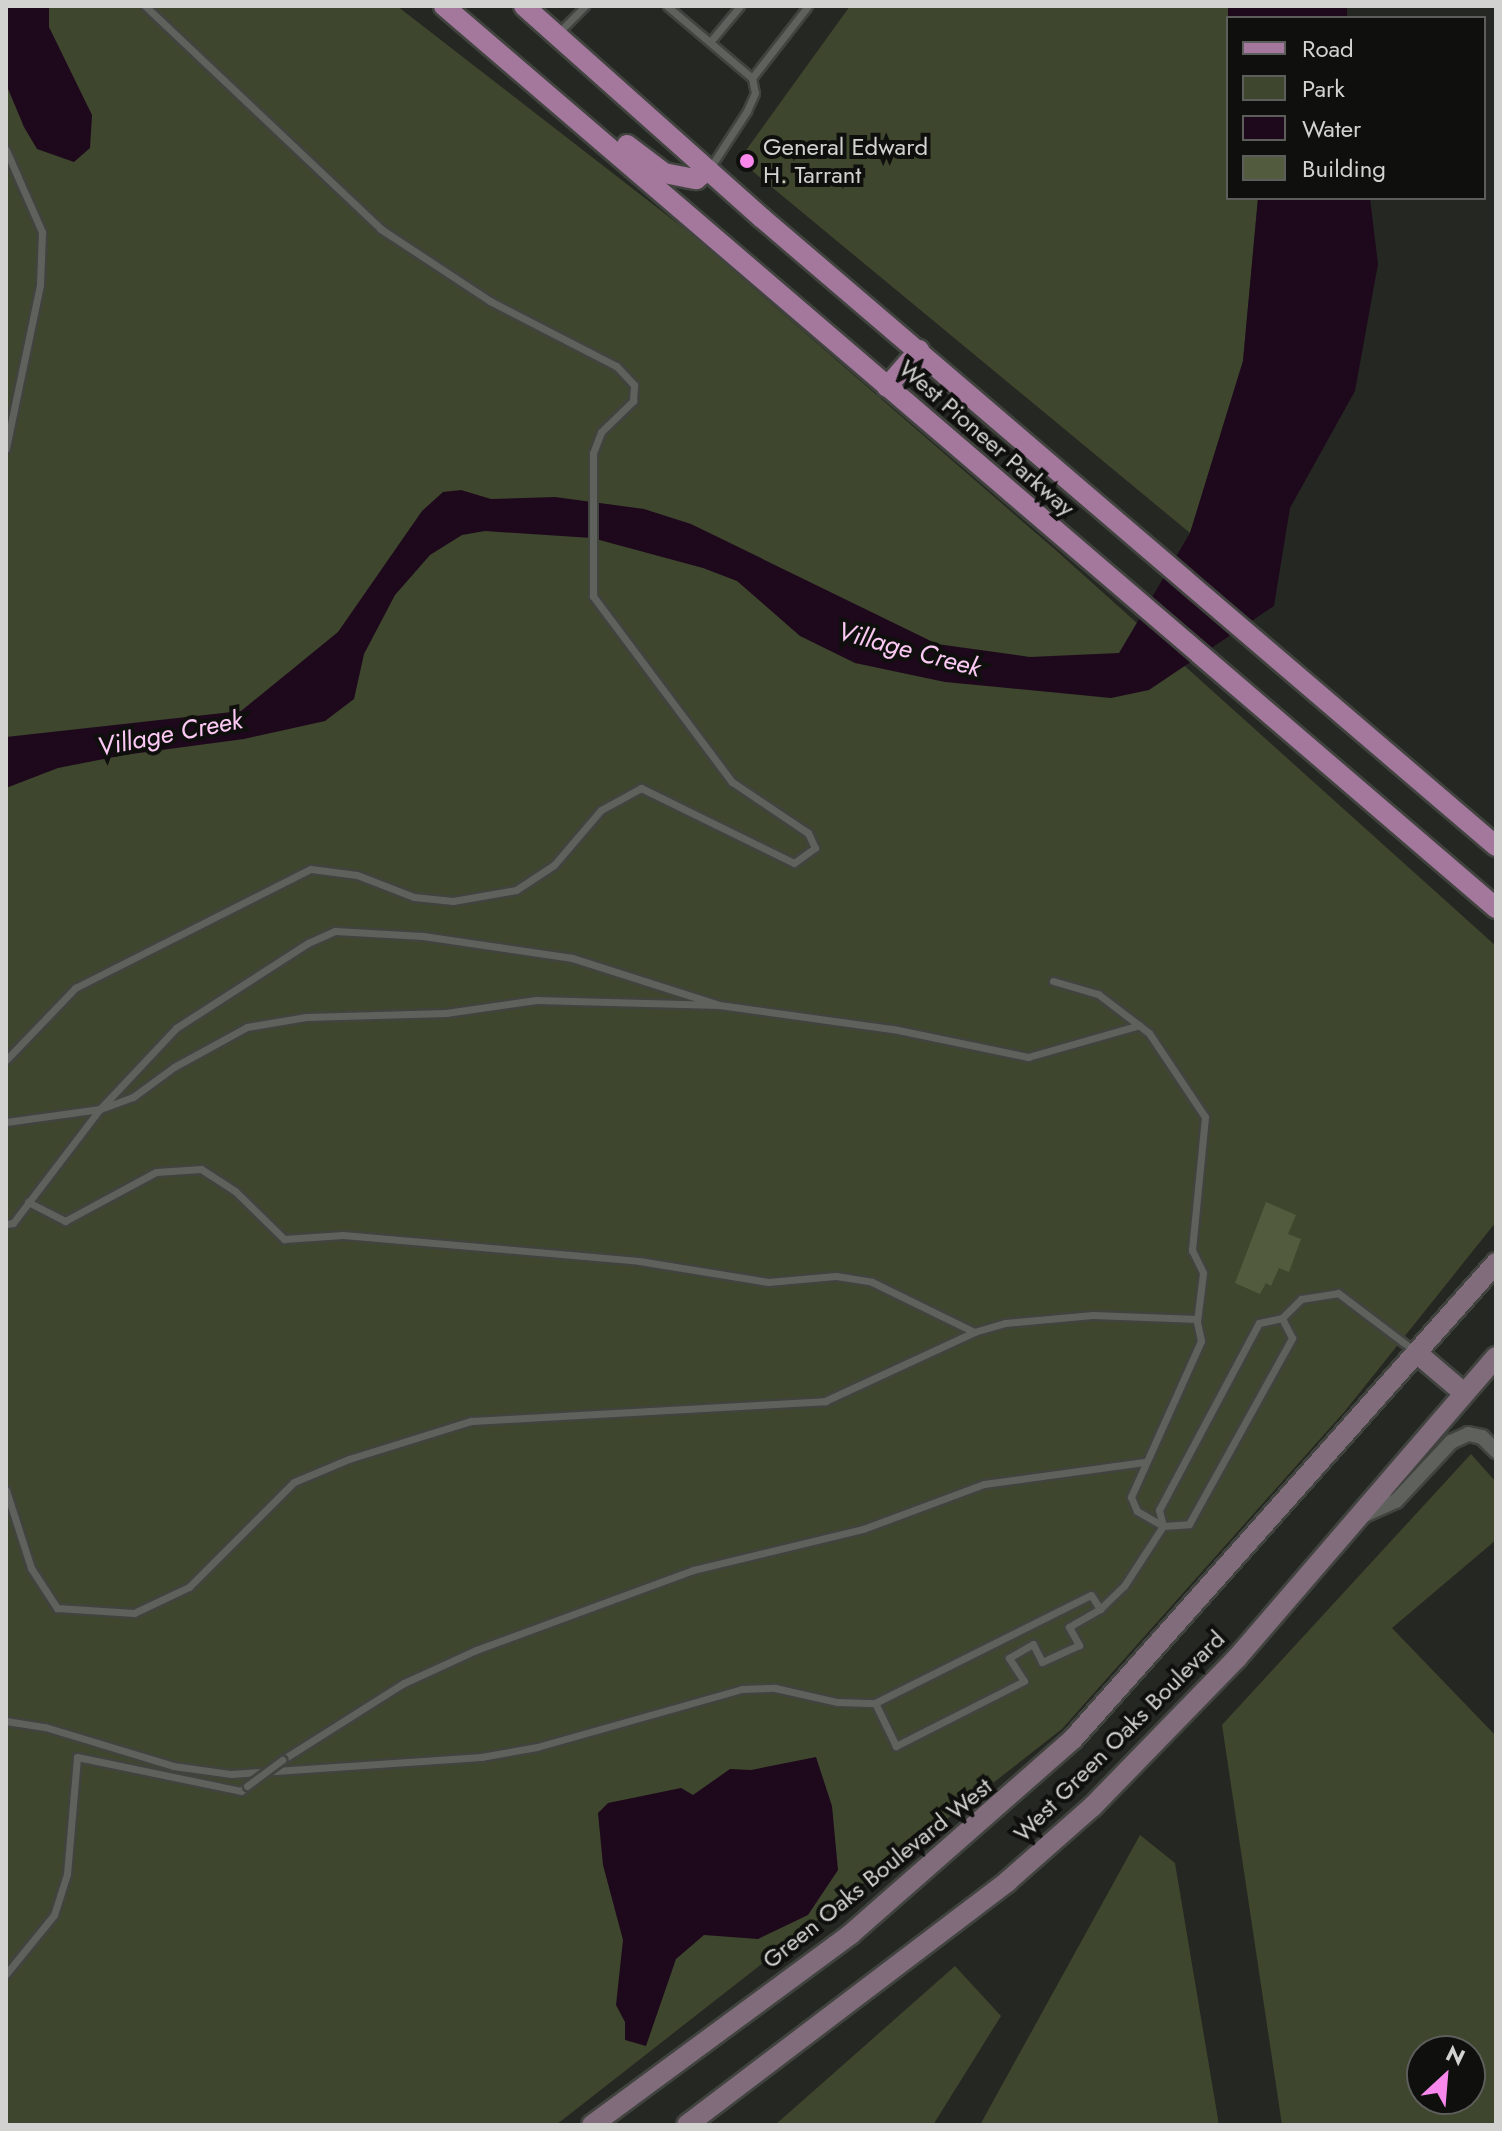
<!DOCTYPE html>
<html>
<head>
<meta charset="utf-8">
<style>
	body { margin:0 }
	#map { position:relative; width:1502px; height:2131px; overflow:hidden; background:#252722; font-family:Jost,sans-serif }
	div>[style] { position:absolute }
	.green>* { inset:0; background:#3e462d }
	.water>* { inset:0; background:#1e091c; transform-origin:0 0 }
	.building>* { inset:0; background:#525b3d }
	.roads { filter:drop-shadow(2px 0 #41433f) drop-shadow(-2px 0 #41433f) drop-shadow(0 2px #41433f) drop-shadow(0 -2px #41433f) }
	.service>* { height:7px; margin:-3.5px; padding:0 3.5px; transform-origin:3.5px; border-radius:3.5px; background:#5f615c }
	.minor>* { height:14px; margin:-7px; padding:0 7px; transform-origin:7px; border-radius:7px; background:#5f615c }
	.secondary>* { height:20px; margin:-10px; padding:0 10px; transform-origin:10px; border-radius:10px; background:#816c7c }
	.primary>* { height:20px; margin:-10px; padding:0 10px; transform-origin:10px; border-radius:10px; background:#a3789c }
	.bridges { filter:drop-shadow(2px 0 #41433f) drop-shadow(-2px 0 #41433f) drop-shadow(0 2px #41433f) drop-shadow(0 -2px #41433f) }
	.service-bridge>* { height:7px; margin:-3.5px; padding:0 3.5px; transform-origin:3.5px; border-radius:3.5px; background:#5f615c }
	.dots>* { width:22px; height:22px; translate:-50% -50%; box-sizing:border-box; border:4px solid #0f100d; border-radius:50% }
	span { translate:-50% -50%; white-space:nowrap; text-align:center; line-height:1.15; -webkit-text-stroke:8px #0f100d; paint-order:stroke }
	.poi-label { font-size:24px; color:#d2d3d0 }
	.left { translate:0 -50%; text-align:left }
	.street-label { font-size:24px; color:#d2d3d0 }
	.water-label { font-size:26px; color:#fbc9f3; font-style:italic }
	.frame { position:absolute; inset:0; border:8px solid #d2d3d0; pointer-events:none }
	.legend { position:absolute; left:1226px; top:16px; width:260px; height:184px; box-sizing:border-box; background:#0f100d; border:2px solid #5d5e5b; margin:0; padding:10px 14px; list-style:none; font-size:24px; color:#d2d3d0 }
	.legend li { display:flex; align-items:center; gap:16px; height:40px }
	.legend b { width:40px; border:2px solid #5d5e5b }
	.north { position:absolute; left:1406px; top:2035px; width:80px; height:80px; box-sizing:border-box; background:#0f100d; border:2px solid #5d5e5b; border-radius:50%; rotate:26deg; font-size:22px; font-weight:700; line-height:32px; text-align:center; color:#d2d3d0 }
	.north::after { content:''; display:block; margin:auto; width:28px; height:36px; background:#f888eb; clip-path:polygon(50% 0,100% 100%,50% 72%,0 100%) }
</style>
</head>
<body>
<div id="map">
	<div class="green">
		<i style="clip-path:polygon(6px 6px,397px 6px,690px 233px,1059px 553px,1496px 946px,1496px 1222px,1345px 1411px,1062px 1729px,556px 2125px,6px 2125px)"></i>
		<i style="clip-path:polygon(850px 6px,1228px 6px,1228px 198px,1258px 198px,1243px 361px,1190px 533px,739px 160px)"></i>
		<i style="clip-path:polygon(evenodd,1471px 1454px,1496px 1482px,1496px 1540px,1392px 1628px,1496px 1736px,1496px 2125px,1282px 2125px,1222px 1725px,1471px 1454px,1422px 2051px,1470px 2051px,1470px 2099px,1422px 2099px,1422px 2051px)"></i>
		<i style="clip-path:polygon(1140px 1835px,1175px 1863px,1219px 2125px,980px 2125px)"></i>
		<i style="clip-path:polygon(955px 1966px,1001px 2016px,933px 2125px,775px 2125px)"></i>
	</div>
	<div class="water">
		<i style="clip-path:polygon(6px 6px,49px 6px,49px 27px,92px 115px,90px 148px,74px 162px,37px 149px,24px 127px,6px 84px)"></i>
		<i style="left:1228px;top:6px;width:119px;height:12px"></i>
		<i style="clip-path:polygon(1258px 198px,1370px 198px,1378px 264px,1355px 391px,1290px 508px,1274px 606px,1149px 690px,1111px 698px,945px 682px,855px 663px,800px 636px,737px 581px,703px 568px,592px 538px,485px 531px,462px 535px,430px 555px,395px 595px,364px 654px,354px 699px,325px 721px,244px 739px,124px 755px,58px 768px,6px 788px,6px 737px,241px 711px,338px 632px,422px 511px,443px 492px,461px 490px,491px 499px,555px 497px,644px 509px,691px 524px,937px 644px,1030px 657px,1119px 653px,1190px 533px,1243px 361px)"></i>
		<i style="clip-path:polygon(816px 1757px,832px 1806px,838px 1870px,808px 1915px,758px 1939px,704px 1935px,676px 1959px,646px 2046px,625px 2040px,625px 2022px,616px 2005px,623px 1940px,603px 1865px,598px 1813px,608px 1803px,681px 1788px,693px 1795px,730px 1769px,751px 1770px)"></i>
	</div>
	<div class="building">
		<i style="clip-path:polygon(1266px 1202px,1296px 1215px,1288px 1234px,1301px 1239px,1289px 1272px,1279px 1268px,1271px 1286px,1266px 1283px,1260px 1294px,1235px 1283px)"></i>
	</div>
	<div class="roads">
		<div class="service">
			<i style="left:667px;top:6px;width:111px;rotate:40.3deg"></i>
			<i style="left:752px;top:78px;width:15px;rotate:79deg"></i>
			<i style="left:755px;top:93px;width:20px;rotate:114deg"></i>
			<i style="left:747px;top:111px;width:68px;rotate:123deg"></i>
			<i style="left:558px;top:33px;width:38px;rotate:-45deg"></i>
			<i style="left:710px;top:42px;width:47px;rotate:-50.2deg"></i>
			<i style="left:752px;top:78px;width:91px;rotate:-52.1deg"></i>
			<i style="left:6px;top:150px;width:90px;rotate:66.3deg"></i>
			<i style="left:42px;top:232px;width:53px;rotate:92.2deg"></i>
			<i style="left:40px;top:285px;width:167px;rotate:101.8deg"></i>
			<i style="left:1053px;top:981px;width:47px;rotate:16.1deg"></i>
			<i style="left:1098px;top:994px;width:64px;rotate:37.4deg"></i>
			<i style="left:1149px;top:1033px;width:101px;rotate:56.3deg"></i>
			<i style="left:1205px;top:1117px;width:134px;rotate:95.6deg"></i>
			<i style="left:1192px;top:1250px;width:25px;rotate:64deg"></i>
			<i style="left:1203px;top:1273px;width:49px;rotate:97deg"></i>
			<i style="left:1197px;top:1322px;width:19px;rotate:78deg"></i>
			<i style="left:1201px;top:1341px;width:171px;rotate:114.2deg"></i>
			<i style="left:1131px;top:1497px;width:15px;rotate:67deg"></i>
			<i style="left:1137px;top:1511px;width:30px;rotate:30deg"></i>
			<i style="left:1163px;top:1526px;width:26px;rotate:-4deg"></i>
			<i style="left:1189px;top:1524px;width:213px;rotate:-61deg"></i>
			<i style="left:1292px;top:1338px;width:22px;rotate:-117deg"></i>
			<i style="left:719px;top:1005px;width:183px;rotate:-178.4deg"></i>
			<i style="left:536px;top:1000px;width:91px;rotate:171.8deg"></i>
			<i style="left:446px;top:1013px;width:140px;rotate:178.4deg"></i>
			<i style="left:306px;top:1017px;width:60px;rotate:170.4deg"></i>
			<i style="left:247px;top:1027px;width:83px;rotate:151.3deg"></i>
			<i style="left:174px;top:1067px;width:51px;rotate:143.8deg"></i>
			<i style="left:133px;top:1097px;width:35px;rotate:160deg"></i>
			<i style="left:100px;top:1109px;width:111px;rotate:-46.8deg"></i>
			<i style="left:176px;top:1028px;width:157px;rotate:-32.8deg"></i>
			<i style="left:308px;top:943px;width:30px;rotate:-24deg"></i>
			<i style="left:335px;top:931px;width:88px;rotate:3.3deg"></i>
			<i style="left:423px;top:936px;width:151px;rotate:8.4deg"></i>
			<i style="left:572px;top:958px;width:154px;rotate:17.7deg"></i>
			<i style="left:719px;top:1005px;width:176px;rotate:7.9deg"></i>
			<i style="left:893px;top:1029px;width:138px;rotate:11.7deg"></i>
			<i style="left:1028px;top:1057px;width:116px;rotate:-15.9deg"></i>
			<i style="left:6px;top:1060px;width:100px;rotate:-46.2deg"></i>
			<i style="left:75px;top:988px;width:264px;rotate:-26.8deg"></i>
			<i style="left:311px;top:869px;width:46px;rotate:7.4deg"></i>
			<i style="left:357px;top:875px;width:61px;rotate:21.1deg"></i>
			<i style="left:414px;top:897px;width:39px;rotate:6deg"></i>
			<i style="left:453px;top:901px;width:64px;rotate:-9.9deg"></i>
			<i style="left:516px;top:890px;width:45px;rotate:-33.3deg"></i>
			<i style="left:554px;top:865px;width:72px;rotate:-49.5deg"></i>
			<i style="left:601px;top:810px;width:46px;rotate:-28.8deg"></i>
			<i style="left:641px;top:788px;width:170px;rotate:26.1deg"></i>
			<i style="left:794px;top:863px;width:26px;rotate:-36deg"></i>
			<i style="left:815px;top:848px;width:17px;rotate:-115deg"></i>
			<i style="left:808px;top:833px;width:92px;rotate:-146.1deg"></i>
			<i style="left:732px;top:782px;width:232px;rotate:-126.8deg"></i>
			<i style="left:593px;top:596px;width:143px;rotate:-90deg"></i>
			<i style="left:593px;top:453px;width:22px;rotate:-69deg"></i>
			<i style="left:601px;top:432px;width:45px;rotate:-44.1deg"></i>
			<i style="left:633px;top:401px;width:16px;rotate:-86deg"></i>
			<i style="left:634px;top:385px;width:26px;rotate:-133deg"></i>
			<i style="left:616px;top:366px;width:142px;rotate:-152.7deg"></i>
			<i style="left:490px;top:301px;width:131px;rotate:-146.6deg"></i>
			<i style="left:381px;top:229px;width:325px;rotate:-136.6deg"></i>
			<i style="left:6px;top:1122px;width:95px;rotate:-7.9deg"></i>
			<i style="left:28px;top:1202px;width:42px;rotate:27.2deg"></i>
			<i style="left:65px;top:1221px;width:103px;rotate:-28.3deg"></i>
			<i style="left:156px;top:1172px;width:45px;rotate:-3.8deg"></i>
			<i style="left:201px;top:1169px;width:40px;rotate:32.9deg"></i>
			<i style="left:235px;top:1191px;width:69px;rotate:44.4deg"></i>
			<i style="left:284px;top:1239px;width:59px;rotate:-3.9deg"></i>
			<i style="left:343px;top:1235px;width:297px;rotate:5deg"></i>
			<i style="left:639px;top:1261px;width:131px;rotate:9.2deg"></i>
			<i style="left:768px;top:1282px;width:68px;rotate:-5deg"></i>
			<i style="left:836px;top:1276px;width:36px;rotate:9deg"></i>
			<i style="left:872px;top:1282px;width:114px;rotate:26.1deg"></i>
			<i style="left:974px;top:1332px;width:32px;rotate:-16deg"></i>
			<i style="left:1005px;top:1323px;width:88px;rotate:-5.2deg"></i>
			<i style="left:1093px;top:1315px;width:104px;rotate:2.2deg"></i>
			<i style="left:6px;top:1224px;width:7px;rotate:-8deg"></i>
			<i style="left:13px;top:1223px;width:143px;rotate:-52.7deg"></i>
			<i style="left:6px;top:1490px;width:82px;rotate:72.2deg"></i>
			<i style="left:31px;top:1568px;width:48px;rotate:57deg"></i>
			<i style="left:57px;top:1608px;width:77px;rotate:3.7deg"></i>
			<i style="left:134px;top:1613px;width:61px;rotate:-25.3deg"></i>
			<i style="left:189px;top:1587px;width:148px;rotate:-45deg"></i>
			<i style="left:294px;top:1482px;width:60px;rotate:-22.7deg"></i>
			<i style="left:349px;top:1459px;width:128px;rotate:-17.3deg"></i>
			<i style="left:471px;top:1421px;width:355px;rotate:-3.2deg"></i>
			<i style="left:825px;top:1401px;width:164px;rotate:-24.8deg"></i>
			<i style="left:1100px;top:1609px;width:36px;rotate:150deg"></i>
			<i style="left:1069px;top:1627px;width:21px;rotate:61deg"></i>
			<i style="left:1079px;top:1645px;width:41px;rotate:155.3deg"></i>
			<i style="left:1042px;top:1662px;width:20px;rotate:-117deg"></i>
			<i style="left:1033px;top:1644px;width:28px;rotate:150deg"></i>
			<i style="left:1009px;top:1658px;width:27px;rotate:57deg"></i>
			<i style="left:1024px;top:1681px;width:144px;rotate:153.1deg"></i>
			<i style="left:896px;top:1746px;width:48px;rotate:-116deg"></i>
			<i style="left:875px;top:1703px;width:241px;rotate:-26.6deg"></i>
			<i style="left:1091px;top:1595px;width:17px;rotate:57deg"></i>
			<i style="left:1100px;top:1609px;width:33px;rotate:-44deg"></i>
			<i style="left:1124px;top:1586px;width:72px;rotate:-57deg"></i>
			<i style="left:1163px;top:1526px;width:16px;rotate:-104deg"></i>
			<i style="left:1159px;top:1510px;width:212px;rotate:-61.9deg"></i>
			<i style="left:1259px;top:1323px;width:24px;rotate:-12deg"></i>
			<i style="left:1282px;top:1318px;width:27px;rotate:-45deg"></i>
			<i style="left:1301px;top:1299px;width:37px;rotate:-9deg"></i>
			<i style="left:1338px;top:1293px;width:98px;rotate:37.1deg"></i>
			<i style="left:6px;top:1721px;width:39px;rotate:9deg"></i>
			<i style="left:45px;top:1727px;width:134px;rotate:16.9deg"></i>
			<i style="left:173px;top:1766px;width:59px;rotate:7.9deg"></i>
			<i style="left:231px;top:1774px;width:251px;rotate:-3.9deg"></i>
			<i style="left:481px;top:1757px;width:57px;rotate:-10.1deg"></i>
			<i style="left:537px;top:1747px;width:213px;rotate:-15.8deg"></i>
			<i style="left:742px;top:1689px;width:33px;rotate:-2deg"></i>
			<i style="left:775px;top:1688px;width:64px;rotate:12.7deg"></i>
			<i style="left:837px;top:1702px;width:38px;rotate:2deg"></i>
			<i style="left:282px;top:1760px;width:144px;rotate:-32.3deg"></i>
			<i style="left:404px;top:1683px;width:79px;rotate:-24.6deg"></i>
			<i style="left:476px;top:1650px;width:231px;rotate:-20.2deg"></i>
			<i style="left:693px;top:1570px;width:175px;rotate:-13.6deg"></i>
			<i style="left:863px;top:1529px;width:129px;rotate:-20.4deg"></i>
			<i style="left:984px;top:1484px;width:162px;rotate:-7.8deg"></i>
			<i style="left:6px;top:1974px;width:76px;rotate:-50.9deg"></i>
			<i style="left:54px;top:1915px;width:43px;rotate:-72.4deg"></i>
			<i style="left:67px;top:1874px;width:117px;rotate:-85.1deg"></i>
			<i style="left:77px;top:1757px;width:167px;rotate:11.7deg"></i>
			<i style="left:241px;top:1791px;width:8px;rotate:-40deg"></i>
		</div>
		<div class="minor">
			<i style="left:1362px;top:1516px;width:37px;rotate:-24deg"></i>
			<i style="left:1396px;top:1501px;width:81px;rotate:-47deg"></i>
			<i style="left:1451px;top:1442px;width:19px;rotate:-25deg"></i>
			<i style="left:1468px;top:1434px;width:14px;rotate:12deg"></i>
			<i style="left:1482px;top:1437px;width:20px;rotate:45deg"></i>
		</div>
		<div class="secondary">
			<i style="left:1418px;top:1354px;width:60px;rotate:40.3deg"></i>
			<i style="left:592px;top:2125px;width:322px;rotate:-36.4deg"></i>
			<i style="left:851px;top:1934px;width:295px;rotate:-41.3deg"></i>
			<i style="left:1073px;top:1739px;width:637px;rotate:-48.37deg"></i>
			<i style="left:687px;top:2125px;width:403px;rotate:-37.2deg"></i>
			<i style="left:1008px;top:1881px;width:112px;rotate:-41.4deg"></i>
			<i style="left:1092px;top:1807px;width:208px;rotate:-45.8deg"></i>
			<i style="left:1237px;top:1658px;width:397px;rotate:-49.3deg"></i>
		</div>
		<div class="primary">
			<i style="left:444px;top:6px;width:1386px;rotate:40.61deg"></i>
			<i style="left:524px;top:6px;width:319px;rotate:41.7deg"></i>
			<i style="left:762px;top:218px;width:966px;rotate:40.55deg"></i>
			<i style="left:627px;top:145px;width:46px;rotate:37.1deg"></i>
			<i style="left:664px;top:173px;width:33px;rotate:11deg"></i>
			<i style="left:696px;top:179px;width:15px;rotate:-37deg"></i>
			<i style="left:887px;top:387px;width:49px;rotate:-49.1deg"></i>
		</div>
	</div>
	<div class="bridges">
		<div class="service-bridge">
			<i style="left:247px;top:1786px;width:44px;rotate:-36.6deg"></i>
		</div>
	</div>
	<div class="dots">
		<i style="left:747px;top:161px;background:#f888eb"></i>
	</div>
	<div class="poi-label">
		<span class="left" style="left:763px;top:161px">General Edward<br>H. Tarrant</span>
	</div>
	<div class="street-label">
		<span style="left:987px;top:438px;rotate:41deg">West Pioneer Parkway</span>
		<span style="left:1119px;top:1736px;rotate:-45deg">West Green Oaks Boulevard</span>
		<span style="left:877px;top:1873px;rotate:-39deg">Green Oaks Boulevard West</span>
	</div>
	<div class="water-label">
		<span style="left:909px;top:650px;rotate:15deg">Village Creek</span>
		<span style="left:170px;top:734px;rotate:-11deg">Village Creek</span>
	</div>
	<div class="frame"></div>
	<ul class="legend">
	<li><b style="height:10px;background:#a3789c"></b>Road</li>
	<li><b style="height:22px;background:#3e462d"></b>Park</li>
	<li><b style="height:22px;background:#1e091c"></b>Water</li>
	<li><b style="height:22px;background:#525b3d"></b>Building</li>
	</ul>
	<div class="north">N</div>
</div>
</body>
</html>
